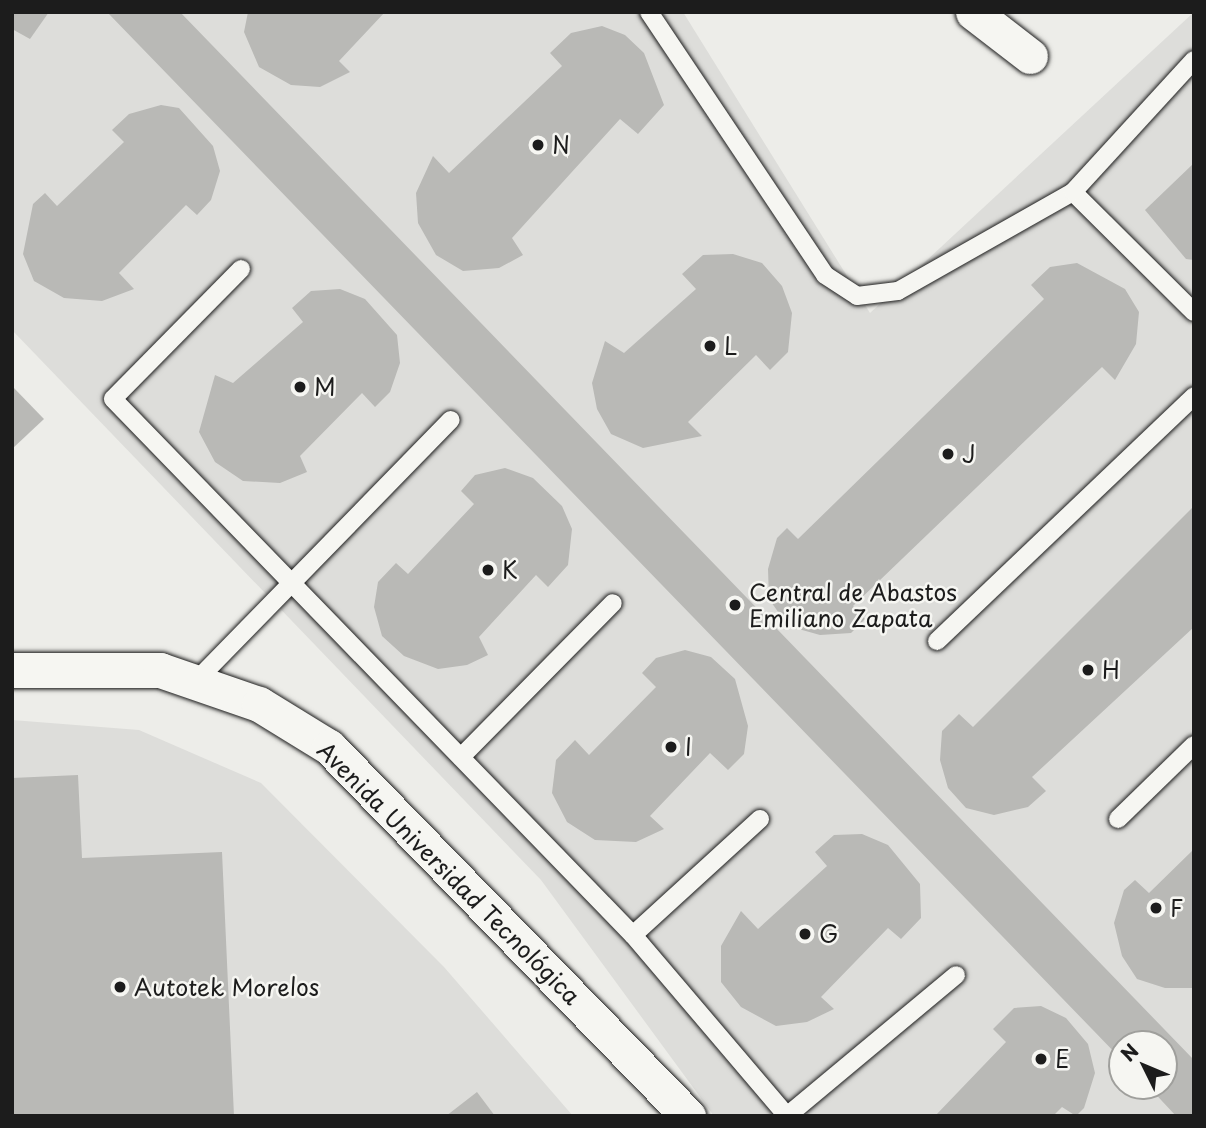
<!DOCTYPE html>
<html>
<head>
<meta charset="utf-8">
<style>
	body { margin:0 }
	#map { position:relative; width:1206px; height:1128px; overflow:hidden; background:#edede9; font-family:"Playpen Sans",sans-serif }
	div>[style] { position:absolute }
	.built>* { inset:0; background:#ddddda }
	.building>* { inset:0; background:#b9b9b6 }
	.roads { filter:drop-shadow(0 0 2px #1c1c1c) drop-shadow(0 0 2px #1c1c1c) }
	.lane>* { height:18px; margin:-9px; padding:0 9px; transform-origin:9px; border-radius:9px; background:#f6f6f2 }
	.street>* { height:35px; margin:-17.5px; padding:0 17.5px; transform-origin:17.5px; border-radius:17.5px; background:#f6f6f2 }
	.dots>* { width:19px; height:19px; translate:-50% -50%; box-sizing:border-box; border:4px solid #f6f6f2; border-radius:50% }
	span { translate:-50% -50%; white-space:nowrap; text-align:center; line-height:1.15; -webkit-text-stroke:5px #f6f6f2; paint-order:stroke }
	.poi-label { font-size:23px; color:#1c1c1c }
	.left { translate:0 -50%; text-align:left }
	.street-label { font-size:23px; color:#1c1c1c }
	.frame { position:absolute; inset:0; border:14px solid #1c1c1c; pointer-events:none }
	.north { position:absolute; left:1108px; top:1030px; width:70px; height:70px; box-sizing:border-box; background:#f6f6f2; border:2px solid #9f9f9c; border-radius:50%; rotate:313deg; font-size:19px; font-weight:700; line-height:28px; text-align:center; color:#1c1c1c }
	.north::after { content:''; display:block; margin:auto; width:24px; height:32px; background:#1c1c1c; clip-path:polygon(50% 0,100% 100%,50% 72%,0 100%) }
</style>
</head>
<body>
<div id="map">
	<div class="built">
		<i style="clip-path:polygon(evenodd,12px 12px,683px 12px,870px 313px,1194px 12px,1194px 1116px,714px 1116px,541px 880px,12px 330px,12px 12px,1122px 1044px,1164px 1044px,1164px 1086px,1122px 1086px,1122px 1044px)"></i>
		<i style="clip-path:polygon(12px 720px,139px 730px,261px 783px,444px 967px,573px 1116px,12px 1116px)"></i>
	</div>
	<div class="building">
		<i style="clip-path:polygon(12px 12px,49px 12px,30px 39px,12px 29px)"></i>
		<i style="clip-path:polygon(107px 12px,180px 12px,1194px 1060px,1194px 1116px,1176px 1116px,1148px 1086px,1164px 1086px,1164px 1044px,1122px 1044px,1122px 1060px)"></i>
		<i style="clip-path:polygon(248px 12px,385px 12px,339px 61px,350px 72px,320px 87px,291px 85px,259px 67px,244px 32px)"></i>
		<i style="clip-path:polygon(602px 26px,625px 35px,644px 53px,664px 105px,638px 134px,620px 119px,512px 238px,523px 255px,499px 268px,463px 271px,436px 255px,418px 223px,416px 193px,433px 156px,449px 173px,562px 66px,550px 53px,571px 33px)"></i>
		<i style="clip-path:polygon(161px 105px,179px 108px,213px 146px,220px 171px,211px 200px,197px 215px,186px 205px,119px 273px,134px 289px,102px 301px,64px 298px,34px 281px,23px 254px,33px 204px,45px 193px,57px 206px,124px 142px,112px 130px,129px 114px)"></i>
		<i style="clip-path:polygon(1194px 163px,1194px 260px,1186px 259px,1145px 210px)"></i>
		<i style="clip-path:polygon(733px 254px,762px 263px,782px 286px,792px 313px,788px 352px,770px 370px,756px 355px,688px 422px,702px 436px,643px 448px,611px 434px,597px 409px,592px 383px,605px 341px,624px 353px,696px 289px,682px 274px,703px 255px)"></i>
		<i style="clip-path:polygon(1077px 263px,1125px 289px,1139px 312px,1136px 344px,1115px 380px,1102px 367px,853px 606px,865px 619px,851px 633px,820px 635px,788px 626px,769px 599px,768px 569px,777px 538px,787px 528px,798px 539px,1044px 299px,1031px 285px,1050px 267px)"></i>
		<i style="clip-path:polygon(340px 289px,365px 299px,397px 335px,400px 363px,390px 392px,375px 407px,362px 393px,300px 456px,307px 472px,280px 483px,243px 481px,215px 462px,199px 432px,215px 375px,233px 383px,303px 322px,292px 308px,311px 291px)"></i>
		<i style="clip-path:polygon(12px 386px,44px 419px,12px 449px)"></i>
		<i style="clip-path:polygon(505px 468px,533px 478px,562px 506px,572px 529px,568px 565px,548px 587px,536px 575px,479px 637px,488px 655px,467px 665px,438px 669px,404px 656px,382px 636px,374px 607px,378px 582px,396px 563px,408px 574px,474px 504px,461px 491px,475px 475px)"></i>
		<i style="clip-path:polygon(1194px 506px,1194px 627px,1032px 777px,1046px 791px,1028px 807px,994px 815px,966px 808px,948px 788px,940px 760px,942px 731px,959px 714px,973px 727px)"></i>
		<i style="clip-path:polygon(685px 650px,711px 657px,735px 679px,748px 726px,744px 754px,728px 770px,710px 753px,650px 816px,664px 829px,636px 842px,595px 840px,567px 822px,552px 793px,556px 760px,575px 740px,589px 755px,656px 687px,642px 673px,656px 658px)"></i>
		<i style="clip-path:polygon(78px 775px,82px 858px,222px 852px,234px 1116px,12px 1116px,12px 778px)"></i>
		<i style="clip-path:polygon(862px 834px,888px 845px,920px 884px,921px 918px,901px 939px,888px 928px,821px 997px,834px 1009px,807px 1022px,776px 1026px,741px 1007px,721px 982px,721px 946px,741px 911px,758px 929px,827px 866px,815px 852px,834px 835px)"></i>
		<i style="clip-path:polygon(1194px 849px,1194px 988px,1165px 988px,1137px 979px,1122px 956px,1114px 923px,1124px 890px,1135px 880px,1149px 893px)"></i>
		<i style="clip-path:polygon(1041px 1006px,1066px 1018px,1088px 1044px,1095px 1073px,1084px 1108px,1076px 1116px,1062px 1107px,1053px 1116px,935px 1116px,1006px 1042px,993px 1029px,1014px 1008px)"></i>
		<i style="clip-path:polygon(477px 1092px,495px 1116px,446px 1116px)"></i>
	</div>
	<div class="roads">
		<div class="lane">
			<i style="left:649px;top:12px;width:316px;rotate:56.2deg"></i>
			<i style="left:825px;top:275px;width:38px;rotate:33deg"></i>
			<i style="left:857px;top:296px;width:41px;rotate:-7deg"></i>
			<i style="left:898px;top:291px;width:201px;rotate:-29.5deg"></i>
			<i style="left:1073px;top:192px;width:170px;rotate:44.8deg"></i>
			<i style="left:1073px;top:192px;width:179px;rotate:-47.5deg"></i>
			<i style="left:241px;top:269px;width:182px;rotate:134.6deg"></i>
			<i style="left:113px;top:399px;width:747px;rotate:45.87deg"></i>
			<i style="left:633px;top:935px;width:238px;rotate:49.6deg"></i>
			<i style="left:937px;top:641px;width:355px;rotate:-43.6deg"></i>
			<i style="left:195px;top:682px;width:366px;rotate:-45.7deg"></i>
			<i style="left:461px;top:757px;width:216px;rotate:-45.4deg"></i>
			<i style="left:1118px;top:819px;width:106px;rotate:-44.2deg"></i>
			<i style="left:633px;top:935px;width:172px;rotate:-42.4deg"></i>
			<i style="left:787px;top:1116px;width:220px;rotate:-39.8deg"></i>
		</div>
		<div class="street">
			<i style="left:973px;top:12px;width:72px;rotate:37.7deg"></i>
			<i style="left:12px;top:670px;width:148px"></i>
			<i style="left:160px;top:670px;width:105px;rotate:19deg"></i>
			<i style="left:259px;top:704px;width:82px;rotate:31.6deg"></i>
			<i style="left:329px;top:747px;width:515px;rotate:45.79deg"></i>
		</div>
	</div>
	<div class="dots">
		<i style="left:538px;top:145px;background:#1c1c1c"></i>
		<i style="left:710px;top:346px;background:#1c1c1c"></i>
		<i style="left:300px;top:387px;background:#1c1c1c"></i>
		<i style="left:948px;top:454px;background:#1c1c1c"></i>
		<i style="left:488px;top:570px;background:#1c1c1c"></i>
		<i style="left:735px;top:605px;background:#1c1c1c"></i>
		<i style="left:1088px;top:670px;background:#1c1c1c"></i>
		<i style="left:671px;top:747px;background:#1c1c1c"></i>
		<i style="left:1156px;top:908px;background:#1c1c1c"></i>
		<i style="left:805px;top:934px;background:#1c1c1c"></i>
		<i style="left:120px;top:987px;background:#1c1c1c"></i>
		<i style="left:1041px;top:1059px;background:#1c1c1c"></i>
	</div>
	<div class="poi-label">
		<span class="left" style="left:552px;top:145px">N</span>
		<span class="left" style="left:724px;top:346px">L</span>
		<span class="left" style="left:314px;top:387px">M</span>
		<span class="left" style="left:962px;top:454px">J</span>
		<span class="left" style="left:502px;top:570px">K</span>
		<span class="left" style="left:749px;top:605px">Central de Abastos<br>Emiliano Zapata</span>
		<span class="left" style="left:1102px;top:670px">H</span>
		<span class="left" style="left:685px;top:747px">I</span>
		<span class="left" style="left:1170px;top:908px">F</span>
		<span class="left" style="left:819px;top:934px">G</span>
		<span class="left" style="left:134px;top:987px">Autotek Morelos</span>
		<span class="left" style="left:1055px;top:1059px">E</span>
	</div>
	<div class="street-label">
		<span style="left:449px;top:873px;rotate:45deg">Avenida Universidad Tecnológica</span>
	</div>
	<div class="frame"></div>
	<div class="north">N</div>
</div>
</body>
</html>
